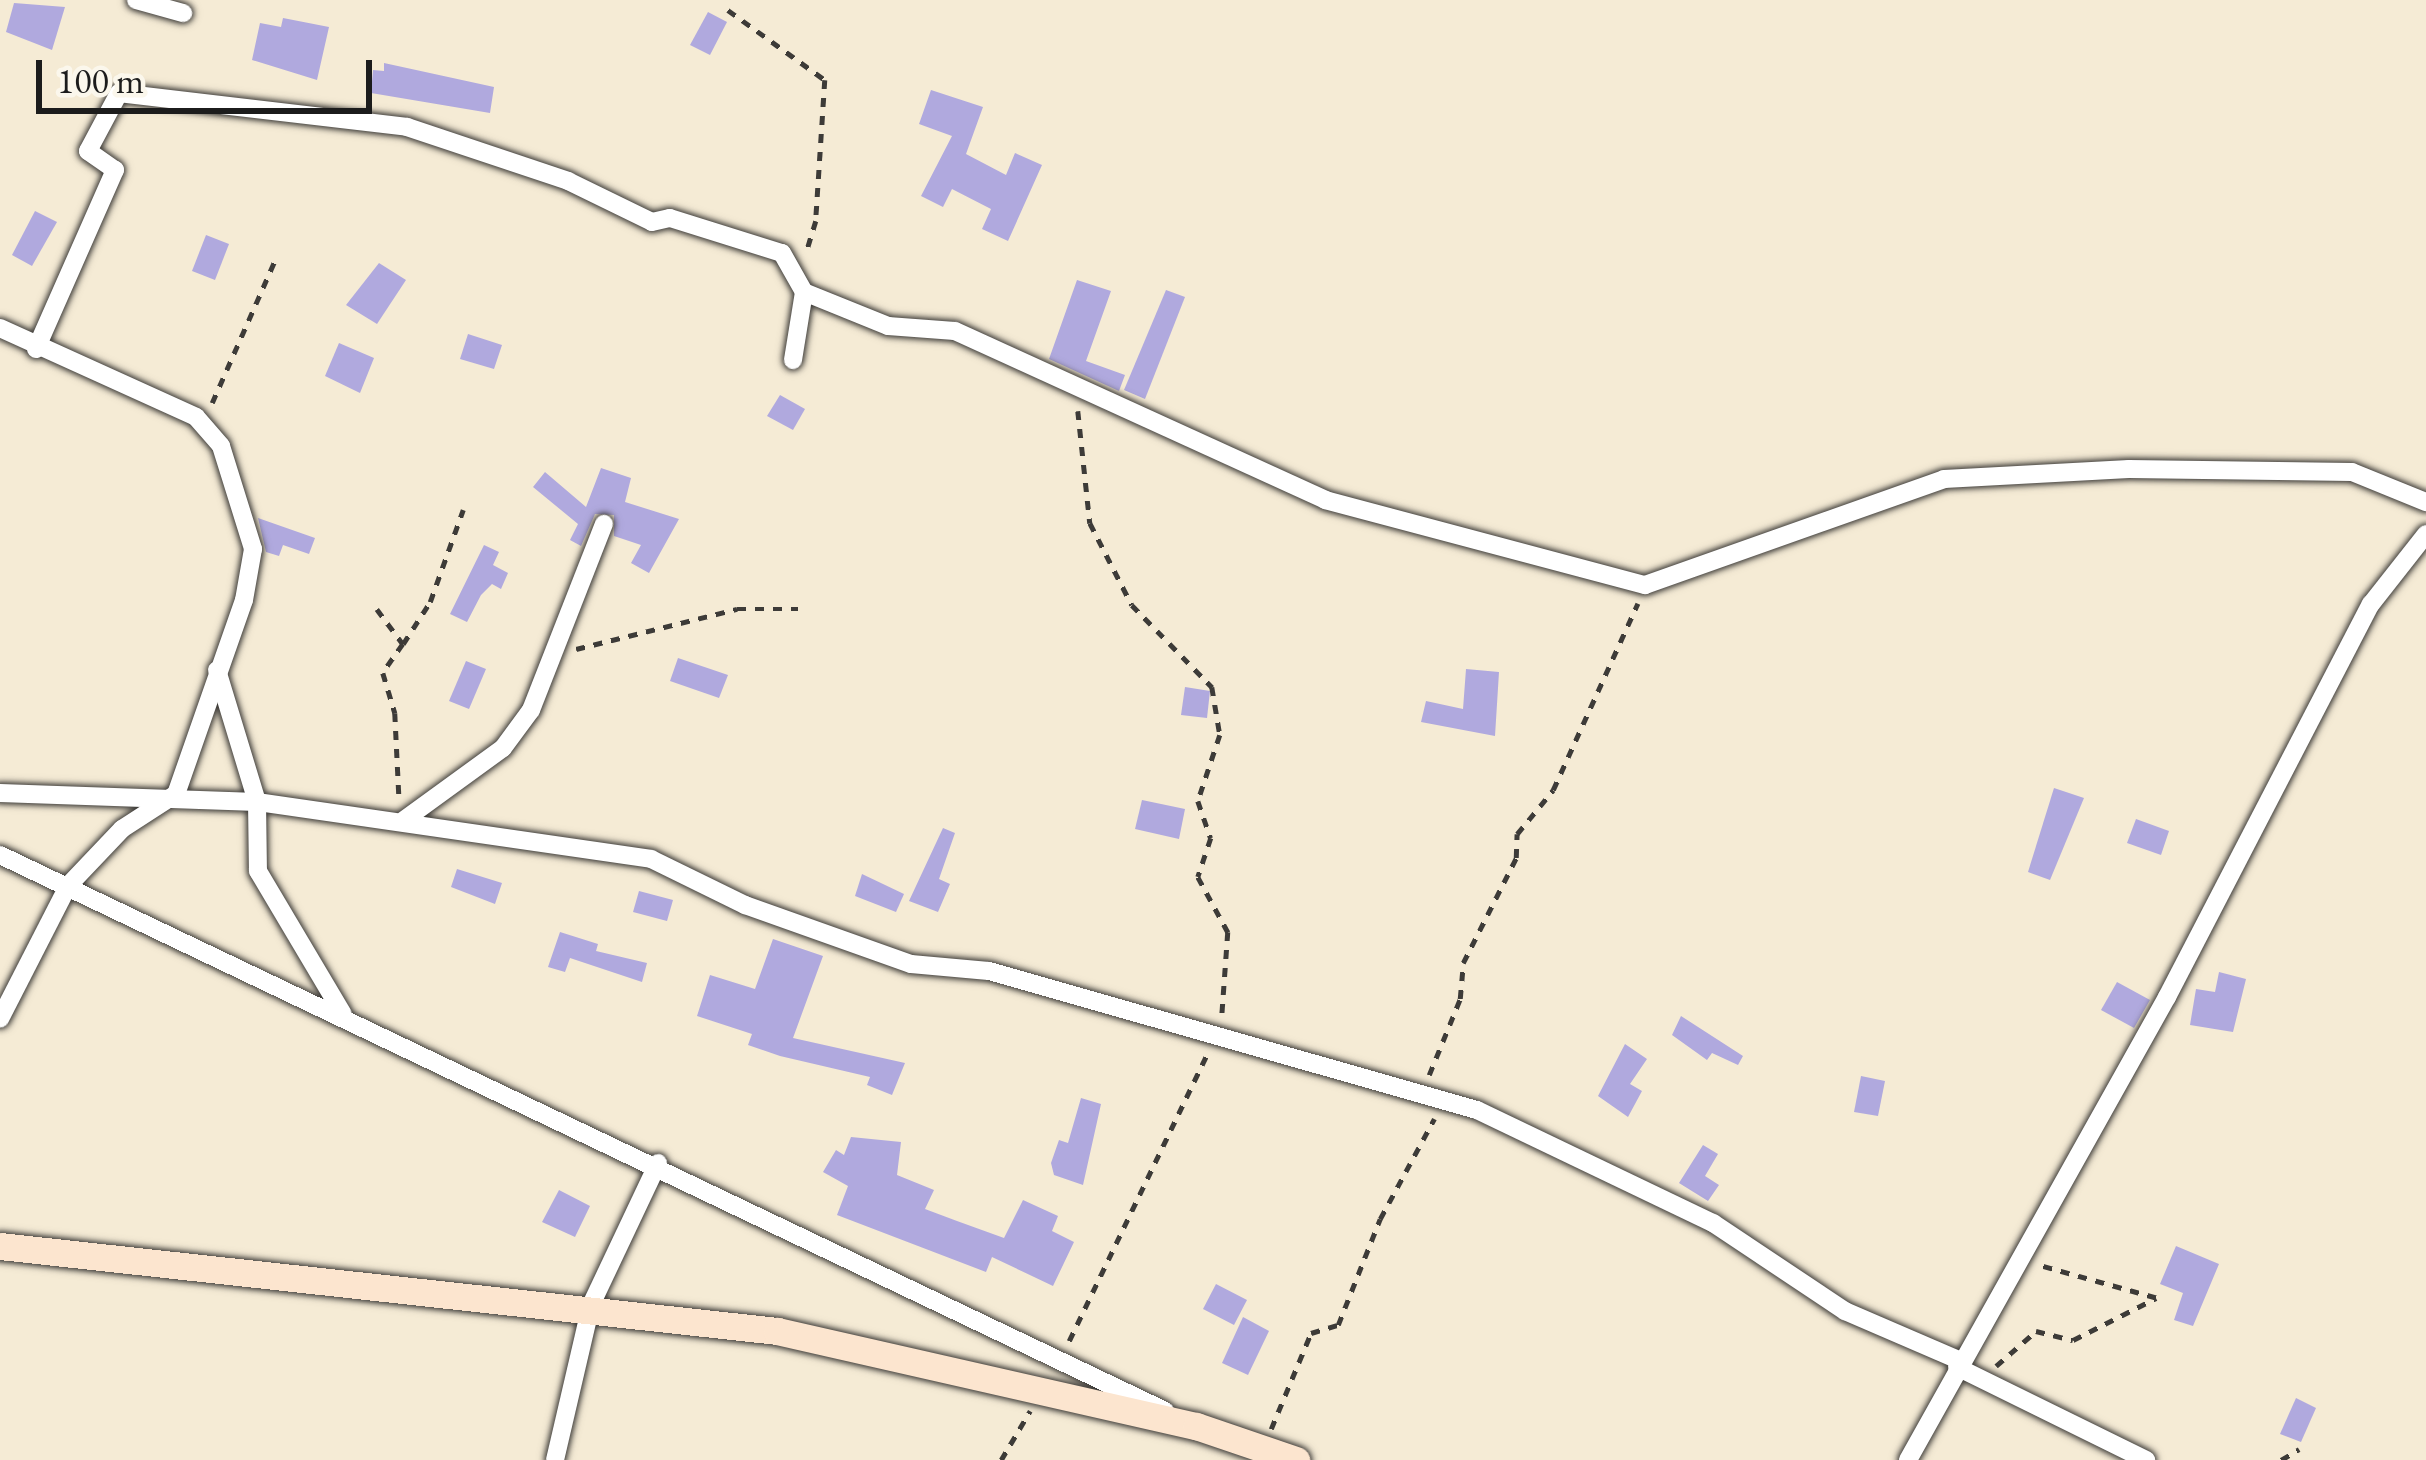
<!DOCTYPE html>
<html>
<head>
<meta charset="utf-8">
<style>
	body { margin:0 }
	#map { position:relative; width:2426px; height:1460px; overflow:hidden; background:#f5ebd5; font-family:"EB Garamond",serif }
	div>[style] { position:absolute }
	.building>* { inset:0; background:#b0a9de }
	.path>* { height:4.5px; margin-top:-2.25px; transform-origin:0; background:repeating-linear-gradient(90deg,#3d3b38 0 9px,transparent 0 18px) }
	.roads { filter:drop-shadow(0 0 3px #3d3b38) drop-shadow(0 0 3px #3d3b38) }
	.minor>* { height:18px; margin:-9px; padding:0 9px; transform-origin:9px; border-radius:9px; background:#fff }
	.secondary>* { height:27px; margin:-13.5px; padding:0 13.5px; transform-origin:13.5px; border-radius:13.5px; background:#fce5cf }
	span { translate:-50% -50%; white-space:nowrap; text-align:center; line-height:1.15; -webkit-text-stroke:9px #fbf7ec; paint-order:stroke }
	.scale { position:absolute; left:36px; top:60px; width:336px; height:54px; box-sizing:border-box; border:6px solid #1c1c1c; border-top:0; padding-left:15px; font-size:36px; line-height:42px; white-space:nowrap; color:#1c1c1c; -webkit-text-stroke:9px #fbf7ec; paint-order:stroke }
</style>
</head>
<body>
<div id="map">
	<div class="building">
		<i style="clip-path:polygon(14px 3px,65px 7px,52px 50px,6px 32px)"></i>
		<i style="clip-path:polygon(708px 12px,727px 22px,710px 55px,690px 45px)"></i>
		<i style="clip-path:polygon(283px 18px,329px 27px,317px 80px,252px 60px,260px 23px,281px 27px)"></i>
		<i style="clip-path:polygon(384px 63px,494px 87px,490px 113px,371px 93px,373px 70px,384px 71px)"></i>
		<i style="clip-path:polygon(931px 90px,983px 107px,966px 154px,1006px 175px,1015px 153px,1042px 165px,1008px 241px,982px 229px,991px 209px,952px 189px,943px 207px,921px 196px,952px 136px,919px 124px)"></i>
		<i style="clip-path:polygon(35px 211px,57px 222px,32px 266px,12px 255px)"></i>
		<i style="clip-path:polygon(206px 235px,229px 244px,215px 280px,192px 271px)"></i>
		<i style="clip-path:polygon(379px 263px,406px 280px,377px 324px,346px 305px)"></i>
		<i style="clip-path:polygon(1077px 280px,1111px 291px,1086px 361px,1125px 375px,1119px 391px,1049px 359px)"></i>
		<i style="clip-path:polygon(1166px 290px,1185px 297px,1145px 399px,1124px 390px)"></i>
		<i style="clip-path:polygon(468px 334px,502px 345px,494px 369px,460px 359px)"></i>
		<i style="clip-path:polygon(339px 343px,374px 358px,360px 393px,325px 376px)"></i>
		<i style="clip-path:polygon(780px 395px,805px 409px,793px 430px,767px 416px)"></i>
		<i style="clip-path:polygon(601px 468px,631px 478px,625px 502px,679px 519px,649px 573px,631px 563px,641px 545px,614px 536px,614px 515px,595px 514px,581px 546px,570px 540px,578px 524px,533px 487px,545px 472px,586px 507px)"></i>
		<i style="clip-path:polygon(258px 518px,315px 538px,309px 554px,283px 545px,279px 556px,266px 552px)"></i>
		<i style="clip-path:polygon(484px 545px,499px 552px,493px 565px,508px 573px,501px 589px,492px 584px,481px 595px,467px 622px,450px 614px)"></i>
		<i style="clip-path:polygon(678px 658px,728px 675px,719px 698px,670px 681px)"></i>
		<i style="clip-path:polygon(466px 661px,486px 669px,469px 709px,449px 701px)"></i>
		<i style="clip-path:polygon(1466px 669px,1499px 672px,1495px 736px,1421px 722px,1426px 701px,1463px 709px)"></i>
		<i style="clip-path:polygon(1185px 687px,1210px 691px,1207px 718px,1181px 715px)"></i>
		<i style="clip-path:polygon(2054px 788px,2084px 798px,2050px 880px,2028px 872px)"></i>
		<i style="clip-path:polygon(1142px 800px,1185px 809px,1179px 839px,1135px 829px)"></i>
		<i style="clip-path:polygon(2136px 819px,2169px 831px,2161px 855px,2127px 843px)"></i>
		<i style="clip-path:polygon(943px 828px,955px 833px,939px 879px,950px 884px,938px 912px,909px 901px)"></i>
		<i style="clip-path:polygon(457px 869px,502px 883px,495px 904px,451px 887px)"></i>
		<i style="clip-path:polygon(862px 874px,904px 894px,896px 912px,855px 896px)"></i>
		<i style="clip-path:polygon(639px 891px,673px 900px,667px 921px,633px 912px)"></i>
		<i style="clip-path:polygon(560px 932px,598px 944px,596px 951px,647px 963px,642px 982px,570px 958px,565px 972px,548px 967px)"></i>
		<i style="clip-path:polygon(773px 939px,823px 956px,793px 1038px,905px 1063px,892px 1095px,867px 1085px,870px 1077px,780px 1056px,748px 1045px,752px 1034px,697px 1016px,710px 975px,755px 989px)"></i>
		<i style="clip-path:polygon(2219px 972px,2246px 979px,2233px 1032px,2190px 1025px,2196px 989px,2215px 992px)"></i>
		<i style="clip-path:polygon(2117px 982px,2150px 1000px,2134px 1028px,2101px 1010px)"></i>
		<i style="clip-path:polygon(1681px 1016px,1743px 1056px,1738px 1065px,1712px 1053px,1707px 1060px,1672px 1035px)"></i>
		<i style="clip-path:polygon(1625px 1044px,1647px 1059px,1630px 1084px,1642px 1091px,1628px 1117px,1598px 1096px)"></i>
		<i style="clip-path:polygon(1861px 1076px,1885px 1081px,1878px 1116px,1854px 1112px)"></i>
		<i style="clip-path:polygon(1081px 1098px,1101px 1104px,1083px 1185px,1054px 1175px,1051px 1163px,1059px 1140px,1068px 1143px)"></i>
		<i style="clip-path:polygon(851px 1137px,901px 1142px,897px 1175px,934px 1190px,925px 1209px,957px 1221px,1004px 1238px,1023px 1200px,1058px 1216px,1052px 1231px,1074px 1242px,1053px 1286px,992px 1257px,986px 1272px,837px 1215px,848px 1186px,823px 1172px,836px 1150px,844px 1155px)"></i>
		<i style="clip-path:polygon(1703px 1145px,1718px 1154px,1705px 1176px,1719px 1185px,1708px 1201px,1679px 1183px)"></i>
		<i style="clip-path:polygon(559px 1190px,590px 1206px,575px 1237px,542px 1222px)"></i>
		<i style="clip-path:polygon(2176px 1246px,2219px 1264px,2193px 1326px,2174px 1320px,2183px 1293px,2160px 1284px)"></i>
		<i style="clip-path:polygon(1216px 1284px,1247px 1300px,1234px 1325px,1203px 1309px)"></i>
		<i style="clip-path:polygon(1243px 1317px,1269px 1331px,1248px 1375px,1222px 1363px)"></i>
		<i style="clip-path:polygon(2296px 1398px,2316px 1408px,2301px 1442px,2280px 1434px)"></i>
	</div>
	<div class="path">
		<i style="left:728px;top:10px;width:120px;rotate:35.8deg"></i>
		<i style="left:825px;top:80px;width:141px;rotate:93.7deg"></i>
		<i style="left:816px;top:221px;width:34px;rotate:107deg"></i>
		<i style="left:212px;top:403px;width:158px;rotate:-66.2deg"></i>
		<i style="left:1078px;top:411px;width:113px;rotate:83.9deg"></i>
		<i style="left:1090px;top:523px;width:92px;rotate:62.9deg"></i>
		<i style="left:1132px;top:605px;width:115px;rotate:45.7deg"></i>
		<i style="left:1212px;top:687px;width:49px;rotate:80.5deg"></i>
		<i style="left:1220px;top:735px;width:70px;rotate:108.4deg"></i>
		<i style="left:1198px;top:801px;width:39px;rotate:71deg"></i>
		<i style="left:1211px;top:838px;width:41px;rotate:108.4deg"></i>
		<i style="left:1198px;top:877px;width:63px;rotate:61.4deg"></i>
		<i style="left:1228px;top:932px;width:83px;rotate:94.1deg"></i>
		<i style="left:377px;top:609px;width:44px;rotate:53.4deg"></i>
		<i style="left:403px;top:644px;width:35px;rotate:125deg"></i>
		<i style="left:383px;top:673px;width:42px;rotate:73.3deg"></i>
		<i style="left:395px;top:713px;width:83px;rotate:87.2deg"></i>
		<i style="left:403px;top:644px;width:50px;rotate:-57.3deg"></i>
		<i style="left:430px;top:602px;width:98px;rotate:-70.3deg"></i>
		<i style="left:576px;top:649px;width:166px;rotate:-14deg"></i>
		<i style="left:737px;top:609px;width:61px"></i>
		<i style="left:1429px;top:1075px;width:82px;rotate:-67.8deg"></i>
		<i style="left:1460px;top:999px;width:36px;rotate:-85deg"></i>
		<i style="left:1463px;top:963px;width:118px;rotate:-63.2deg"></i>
		<i style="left:1516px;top:858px;width:24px;rotate:-88deg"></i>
		<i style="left:1517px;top:834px;width:57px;rotate:-50.7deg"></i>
		<i style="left:1553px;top:790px;width:205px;rotate:-65.6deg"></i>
		<i style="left:1069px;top:1341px;width:318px;rotate:-64.3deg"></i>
		<i style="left:1996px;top:1366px;width:53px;rotate:-41.2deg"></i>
		<i style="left:2036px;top:1331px;width:38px;rotate:14deg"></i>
		<i style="left:2073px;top:1340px;width:93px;rotate:-26.8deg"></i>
		<i style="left:2156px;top:1298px;width:123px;rotate:-164.4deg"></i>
		<i style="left:1271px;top:1429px;width:104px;rotate:-67.4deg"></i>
		<i style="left:1311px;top:1333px;width:28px;rotate:-17deg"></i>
		<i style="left:1338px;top:1325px;width:114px;rotate:-68.4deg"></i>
		<i style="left:1380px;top:1219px;width:114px;rotate:-61.6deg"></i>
		<i style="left:1001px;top:1460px;width:57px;rotate:-59.4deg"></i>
		<i style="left:2281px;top:1460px;width:21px;rotate:-31deg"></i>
	</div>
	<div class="roads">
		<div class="minor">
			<i style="left:136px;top:0;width:49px;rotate:15.5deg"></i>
			<i style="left:804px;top:292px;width:91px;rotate:22deg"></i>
			<i style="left:888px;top:326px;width:67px;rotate:4.3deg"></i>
			<i style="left:955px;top:331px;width:407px;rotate:24.5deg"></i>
			<i style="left:1325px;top:500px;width:331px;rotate:14.9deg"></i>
			<i style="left:1645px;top:585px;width:317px;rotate:-19.5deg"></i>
			<i style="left:1944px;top:479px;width:185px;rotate:-3.1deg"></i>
			<i style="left:2129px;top:469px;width:223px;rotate:0.8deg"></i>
			<i style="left:2352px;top:472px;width:80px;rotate:22.1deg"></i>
			<i style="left:0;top:328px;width:215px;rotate:24.4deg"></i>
			<i style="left:196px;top:417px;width:38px;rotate:49deg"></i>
			<i style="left:221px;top:446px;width:108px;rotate:72.7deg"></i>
			<i style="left:253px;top:549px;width:52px;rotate:100deg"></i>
			<i style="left:244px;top:600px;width:206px;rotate:109.3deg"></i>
			<i style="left:176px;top:794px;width:64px;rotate:147.1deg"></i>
			<i style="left:122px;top:829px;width:79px;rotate:133.5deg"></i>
			<i style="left:68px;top:886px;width:149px;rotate:117.1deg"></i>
			<i style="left:36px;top:349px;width:196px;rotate:-66.2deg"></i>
			<i style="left:115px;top:170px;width:33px;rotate:-145deg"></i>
			<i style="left:88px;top:151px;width:66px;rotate:-61.9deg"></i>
			<i style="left:119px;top:93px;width:290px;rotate:6.7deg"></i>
			<i style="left:407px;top:127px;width:170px;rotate:18.5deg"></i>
			<i style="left:568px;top:181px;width:93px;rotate:26deg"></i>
			<i style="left:652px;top:222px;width:18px;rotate:-13deg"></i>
			<i style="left:670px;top:218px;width:117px;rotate:17.4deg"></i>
			<i style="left:782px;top:253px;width:45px;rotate:60.6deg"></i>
			<i style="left:804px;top:292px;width:69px;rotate:99.2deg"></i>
			<i style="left:217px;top:670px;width:138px;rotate:73.1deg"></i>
			<i style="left:257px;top:802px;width:69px;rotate:89.2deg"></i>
			<i style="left:258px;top:871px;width:166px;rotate:59.3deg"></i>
			<i style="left:0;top:793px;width:257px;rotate:2deg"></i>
			<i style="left:257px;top:802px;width:398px;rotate:8.2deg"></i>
			<i style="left:651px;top:859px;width:105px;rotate:26.1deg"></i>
			<i style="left:745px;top:905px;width:176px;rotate:19.6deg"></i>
			<i style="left:911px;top:964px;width:78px;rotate:5.1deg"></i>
			<i style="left:989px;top:971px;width:507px;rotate:15.9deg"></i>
			<i style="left:1477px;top:1110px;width:262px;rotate:25.6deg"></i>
			<i style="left:1713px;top:1223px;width:159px;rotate:33.7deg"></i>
			<i style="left:1845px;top:1311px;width:126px;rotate:23.3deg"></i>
			<i style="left:404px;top:820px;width:122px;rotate:-36deg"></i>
			<i style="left:503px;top:748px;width:47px;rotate:-53.6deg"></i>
			<i style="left:531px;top:710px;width:200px;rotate:-68.6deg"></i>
			<i style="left:0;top:855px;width:1291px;rotate:25.51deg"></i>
			<i style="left:1957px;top:1367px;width:211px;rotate:26.2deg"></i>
			<i style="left:555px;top:1460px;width:159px;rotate:-76.9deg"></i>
			<i style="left:591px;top:1305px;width:157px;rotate:-64.7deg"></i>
			<i style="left:1908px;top:1460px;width:531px;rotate:-60.78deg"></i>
			<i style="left:2167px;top:997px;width:443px;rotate:-62.6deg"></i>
			<i style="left:2371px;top:604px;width:89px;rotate:-51.8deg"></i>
		</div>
		<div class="secondary">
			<i style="left:0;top:1246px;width:782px;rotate:6.24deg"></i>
			<i style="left:777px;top:1331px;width:430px;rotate:12.8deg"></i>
			<i style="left:1196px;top:1426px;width:106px;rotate:18.8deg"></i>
		</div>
	</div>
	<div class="scale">100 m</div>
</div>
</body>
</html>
